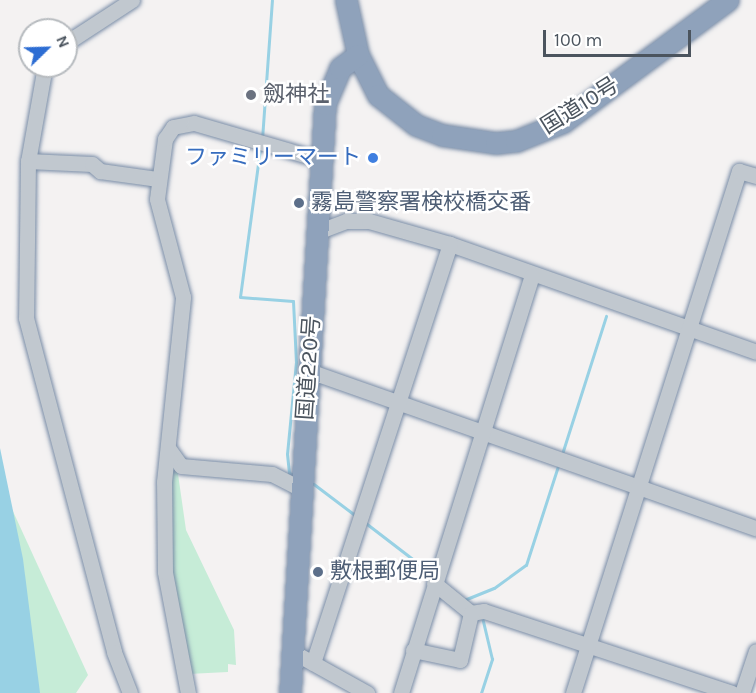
<!DOCTYPE html>
<html>
<head>
<meta charset="utf-8">
<style>
	body { margin:0 }
	#map { position:relative; width:756px; height:693px; overflow:hidden; background:#f4f2f2; font-family:Karla,"Noto Sans JP",sans-serif }
	div>[style] { position:absolute }
	.green>* { inset:0; background:#c6ecd7 }
	.water>* { inset:0; background:#98d1e4 }
	.stream>* { height:3px; margin:-1.5px; padding:0 1.5px; transform-origin:1.5px; border-radius:1.5px; background:#98d1e4 }
	.roads { filter:drop-shadow(0 0 2px #7a8da7) drop-shadow(0 0 2px #7a8da7) }
	.minor>* { height:15px; margin:-7.5px; padding:0 7.5px; transform-origin:7.5px; border-radius:7.5px; background:#c1c8cf }
	.highway>* { height:21px; margin:-10.5px; padding:0 10.5px; transform-origin:10.5px; border-radius:10.5px; background:#8fa2bb }
	.dots>* { width:16px; height:16px; translate:-50% -50%; box-sizing:border-box; border:3px solid #fff; border-radius:50% }
	span { translate:-50% -50%; white-space:nowrap; text-align:center; line-height:1.15; -webkit-text-stroke:5px #fff; paint-order:stroke }
	.worship-label { font-size:22px; color:#5b616d }
	.left { translate:0 -50%; text-align:left }
	.street-label { font-size:22px; color:#4b545e }
	.shop-label { font-size:22px; color:#366cbe }
	.right { translate:-100% -50%; text-align:right }
	.service-label { font-size:22px; color:#4e5e75 }
	.north { position:absolute; left:18px; top:18px; width:60px; height:60px; box-sizing:border-box; background:#fff; border:2px solid #b7bbbf; border-radius:50%; rotate:67deg; font-size:16px; font-weight:700; line-height:24px; text-align:center; color:#4b545e }
	.north::after { content:''; display:block; margin:auto; width:21px; height:27px; background:#2d6dd3; clip-path:polygon(50% 0,100% 100%,50% 72%,0 100%) }
	.scale { position:absolute; left:543px; top:30px; width:148px; height:27px; box-sizing:border-box; border:3px solid #4b545e; border-top:0; padding-left:8px; font-size:18px; line-height:21px; white-space:nowrap; color:#4b545e; -webkit-text-stroke:4px #fff; paint-order:stroke }
</style>
</head>
<body>
<div id="map">
	<div class="green">
		<i style="clip-path:polygon(170px 460px,177px 467px,186px 530px,234px 630px,236px 665px,228px 664px,228px 672px,188px 674px,168px 571px)"></i>
		<i style="clip-path:polygon(0 483px,88px 675px,76px 693px,0 693px)"></i>
	</div>
	<div class="water">
		<i style="clip-path:polygon(0 448px,23px 559px,40px 693px,0 693px)"></i>
	</div>
	<div class="stream">
		<i style="left:262px;top:139px;width:139px;rotate:-85.9deg"></i>
		<i style="left:260px;top:149px;width:149px;rotate:97.7deg"></i>
		<i style="left:240px;top:297px;width:53px;rotate:4.3deg"></i>
		<i style="left:293px;top:301px;width:61px;rotate:87.2deg"></i>
		<i style="left:296px;top:362px;width:92px;rotate:95.6deg"></i>
		<i style="left:287px;top:454px;width:19px;rotate:84deg"></i>
		<i style="left:289px;top:473px;width:8px;rotate:23deg"></i>
		<i style="left:562px;top:454px;width:145px;rotate:-72.3deg"></i>
		<i style="left:311px;top:482px;width:56px;rotate:37.1deg"></i>
		<i style="left:363px;top:521px;width:87px;rotate:37.5deg"></i>
		<i style="left:464px;top:600px;width:32px;rotate:-22deg"></i>
		<i style="left:494px;top:588px;width:39px;rotate:-36deg"></i>
		<i style="left:526px;top:565px;width:107px;rotate:-72.1deg"></i>
		<i style="left:481px;top:693px;width:36px;rotate:-72deg"></i>
		<i style="left:492px;top:659px;width:43px;rotate:-103.4deg"></i>
	</div>
	<div class="roads">
		<div class="minor">
			<i style="left:66px;top:43px;width:79px;rotate:-33.1deg"></i>
			<i style="left:45px;top:66px;width:97px;rotate:100.1deg"></i>
			<i style="left:28px;top:161px;width:157px;rotate:90.7deg"></i>
			<i style="left:26px;top:318px;width:345px;rotate:75.2deg"></i>
			<i style="left:114px;top:652px;width:44px;rotate:68.7deg"></i>
			<i style="left:28px;top:161px;width:64px;rotate:2.7deg"></i>
			<i style="left:92px;top:164px;width:11px;rotate:41deg"></i>
			<i style="left:100px;top:171px;width:59px;rotate:7.9deg"></i>
			<i style="left:317px;top:232px;width:31px;rotate:-21deg"></i>
			<i style="left:346px;top:221px;width:23px"></i>
			<i style="left:369px;top:221px;width:84px;rotate:15.9deg"></i>
			<i style="left:450px;top:244px;width:324px;rotate:19.4deg"></i>
			<i style="left:309px;top:371px;width:474px;rotate:19.4deg"></i>
			<i style="left:168px;top:448px;width:22px;rotate:54deg"></i>
			<i style="left:181px;top:466px;width:91px;rotate:5deg"></i>
			<i style="left:272px;top:474px;width:33px;rotate:27deg"></i>
			<i style="left:434px;top:583px;width:48px;rotate:39deg"></i>
			<i style="left:471px;top:613px;width:13px;rotate:-9deg"></i>
			<i style="left:484px;top:611px;width:261px;rotate:18.3deg"></i>
			<i style="left:413px;top:650px;width:48px;rotate:12deg"></i>
			<i style="left:460px;top:660px;width:48px;rotate:-76.8deg"></i>
			<i style="left:293px;top:652px;width:85px;rotate:29deg"></i>
			<i style="left:313px;top:663px;width:441px;rotate:-71.9deg"></i>
			<i style="left:188px;top:693px;width:123px;rotate:-100.8deg"></i>
			<i style="left:165px;top:572px;width:90px;rotate:-90.6deg"></i>
			<i style="left:164px;top:482px;width:186px;rotate:-84.1deg"></i>
			<i style="left:183px;top:297px;width:101px;rotate:-104.9deg"></i>
			<i style="left:157px;top:199px;width:61px;rotate:-82.4deg"></i>
			<i style="left:165px;top:139px;width:14px;rotate:-56deg"></i>
			<i style="left:173px;top:127px;width:21px;rotate:-11deg"></i>
			<i style="left:194px;top:123px;width:132px;rotate:16.2deg"></i>
			<i style="left:401px;top:693px;width:437px;rotate:-72.6deg"></i>
			<i style="left:573px;top:693px;width:548px;rotate:-72.36deg"></i>
			<i style="left:739px;top:171px;width:18px;rotate:16deg"></i>
			<i style="left:742px;top:693px;width:44px;rotate:-71.6deg"></i>
		</div>
		<div class="highway">
			<i style="left:346px;top:0;width:56px;rotate:77.7deg"></i>
			<i style="left:358px;top:55px;width:45px;rotate:63.4deg"></i>
			<i style="left:378px;top:95px;width:48px;rotate:38.3deg"></i>
			<i style="left:416px;top:125px;width:28px;rotate:21deg"></i>
			<i style="left:442px;top:135px;width:55px;rotate:8.4deg"></i>
			<i style="left:496px;top:143px;width:20px;rotate:-6deg"></i>
			<i style="left:516px;top:141px;width:51px;rotate:-22deg"></i>
			<i style="left:563px;top:122px;width:205px;rotate:-36.5deg"></i>
			<i style="left:290px;top:693px;width:590px;rotate:-86.6deg"></i>
			<i style="left:325px;top:104px;width:39px;rotate:-67deg"></i>
			<i style="left:340px;top:68px;width:22px;rotate:-36deg"></i>
		</div>
	</div>
	<div class="dots">
		<i style="left:251px;top:95px;background:#6b7280"></i>
		<i style="left:373px;top:158px;background:#3f7fe0"></i>
		<i style="left:299px;top:203px;background:#5c6f8a"></i>
		<i style="left:318px;top:572px;background:#5c6f8a"></i>
	</div>
	<div class="worship-label">
		<span class="left" style="left:263px;top:95px">劔神社</span>
	</div>
	<div class="street-label">
		<span style="left:580px;top:106px;rotate:-32deg">国道10号</span>
		<span style="left:309px;top:368px;rotate:-86deg">国道220号</span>
	</div>
	<div class="shop-label">
		<span class="right" style="left:361px;top:158px">ファミリーマート</span>
	</div>
	<div class="service-label">
		<span class="left" style="left:311px;top:203px">霧島警察署検校橋交番</span>
		<span class="left" style="left:330px;top:572px">敷根郵便局</span>
	</div>
	<div class="north">N</div>
	<div class="scale">100 m</div>
</div>
</body>
</html>
